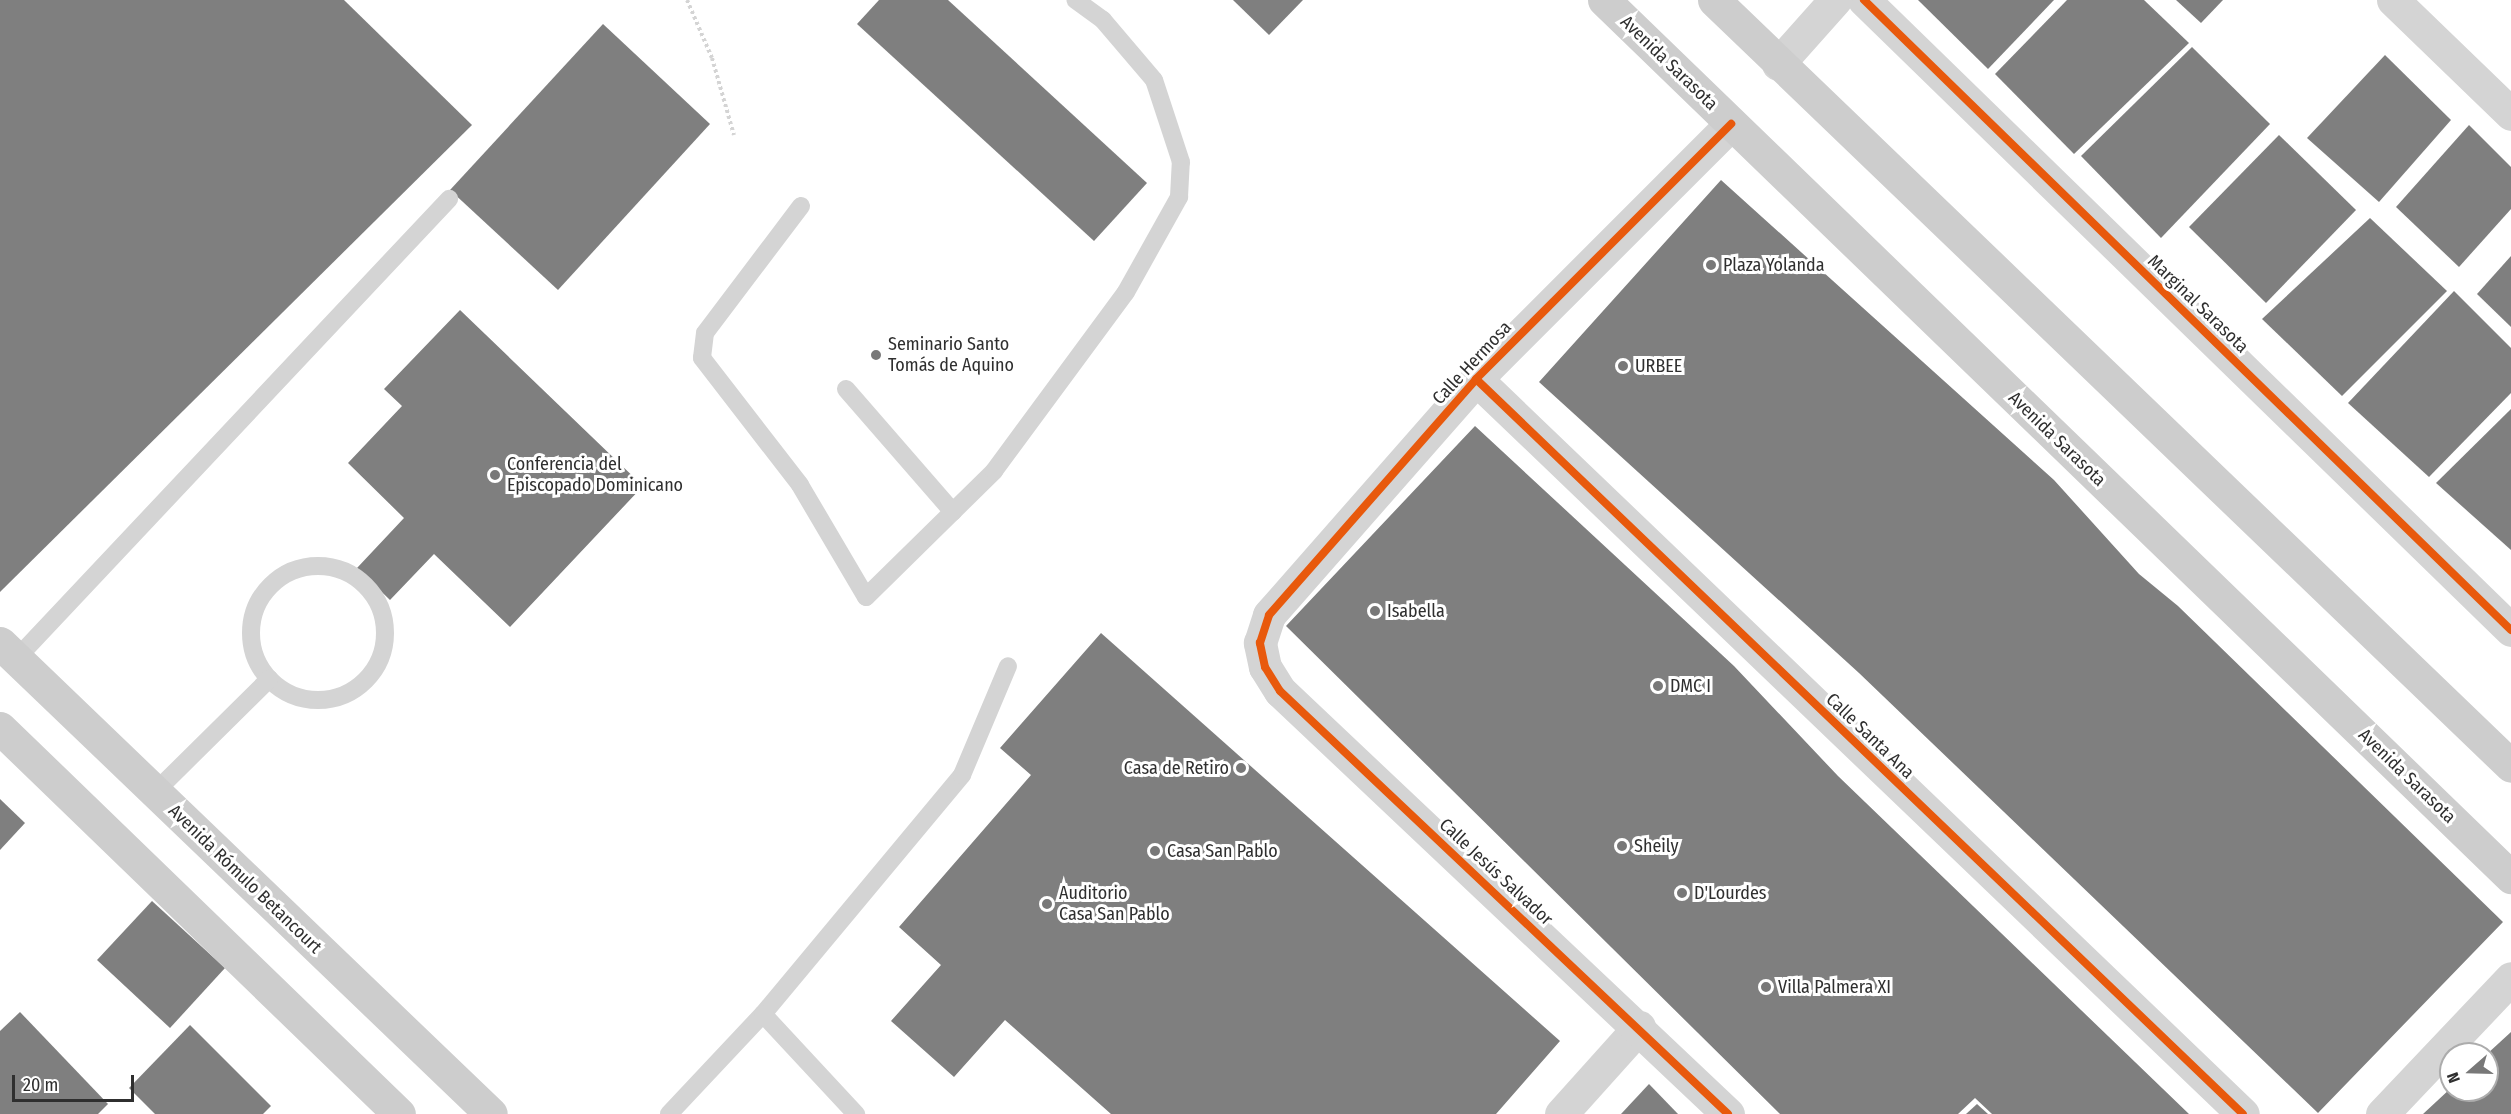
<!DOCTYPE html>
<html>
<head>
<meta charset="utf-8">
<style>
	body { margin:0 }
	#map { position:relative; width:2511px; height:1114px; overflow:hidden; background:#fff; font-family:"Fira Sans Condensed",sans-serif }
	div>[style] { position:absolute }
	.building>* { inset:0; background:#7f7f7f }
	.path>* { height:4px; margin-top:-2px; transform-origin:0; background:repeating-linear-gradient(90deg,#d4d4d4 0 3px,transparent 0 6px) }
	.lane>* { height:18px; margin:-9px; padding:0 9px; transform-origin:9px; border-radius:9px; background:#d4d4d4 }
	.lane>.ring { margin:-9px; padding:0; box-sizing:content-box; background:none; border:18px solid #d4d4d4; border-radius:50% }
	.street>* { height:33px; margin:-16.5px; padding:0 16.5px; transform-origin:16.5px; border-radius:16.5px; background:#d4d4d4 }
	.secondary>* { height:33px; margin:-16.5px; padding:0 16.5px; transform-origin:16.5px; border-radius:16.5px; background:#cdcdcd }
	.cycleway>* { height:8px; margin:-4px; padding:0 4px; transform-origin:4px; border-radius:4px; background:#e8590c }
	.dots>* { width:16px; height:16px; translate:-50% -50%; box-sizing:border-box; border:3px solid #fff; border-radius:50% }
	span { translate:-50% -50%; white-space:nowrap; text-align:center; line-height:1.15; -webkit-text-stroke:6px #fff; paint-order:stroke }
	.street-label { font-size:18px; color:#2f2f2f }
	.poi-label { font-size:18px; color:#2f2f2f }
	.left { translate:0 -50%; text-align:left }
	.right { translate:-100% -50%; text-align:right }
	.north { position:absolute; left:2439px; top:1042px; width:60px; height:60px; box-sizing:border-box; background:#fff; border:2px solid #acacac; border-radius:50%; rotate:250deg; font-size:16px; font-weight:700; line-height:24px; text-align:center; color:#2f2f2f }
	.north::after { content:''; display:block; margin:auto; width:21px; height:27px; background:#787878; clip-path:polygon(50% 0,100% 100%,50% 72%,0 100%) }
	.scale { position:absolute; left:12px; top:1075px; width:122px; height:27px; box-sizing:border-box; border:3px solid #2f2f2f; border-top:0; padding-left:8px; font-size:18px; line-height:21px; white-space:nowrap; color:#2f2f2f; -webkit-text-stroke:4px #fff; paint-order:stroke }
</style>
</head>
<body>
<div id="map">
	<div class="building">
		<i style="clip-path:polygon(0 0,344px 0,472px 125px,0 592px)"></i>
		<i style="clip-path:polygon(879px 0,948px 0,1147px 183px,1094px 241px,857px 24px)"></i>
		<i style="clip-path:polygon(1233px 0,1303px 0,1269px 35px)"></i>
		<i style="clip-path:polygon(1918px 0,2054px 0,1988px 69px)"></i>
		<i style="clip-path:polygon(2067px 0,2144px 0,2189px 43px,2074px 154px,1995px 74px)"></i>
		<i style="clip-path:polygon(2176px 0,2223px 0,2201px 23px)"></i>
		<i style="clip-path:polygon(603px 24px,710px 124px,558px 290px,450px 190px)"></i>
		<i style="clip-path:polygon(2192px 47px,2270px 124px,2161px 238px,2081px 156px)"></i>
		<i style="clip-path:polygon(2385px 55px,2451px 120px,2379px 202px,2307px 138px)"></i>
		<i style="clip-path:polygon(2469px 125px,2511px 167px,2511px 209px,2459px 267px,2396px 207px)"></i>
		<i style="clip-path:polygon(2279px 135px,2356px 210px,2266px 303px,2189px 227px)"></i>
		<i style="clip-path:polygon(1721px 180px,2054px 480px,2139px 574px,2178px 606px,2503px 922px,2318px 1113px,1859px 673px,1539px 382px)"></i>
		<i style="clip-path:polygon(2370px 218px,2447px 291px,2342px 396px,2262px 319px)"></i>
		<i style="clip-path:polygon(2511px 256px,2511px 327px,2477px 294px)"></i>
		<i style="clip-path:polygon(2454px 291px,2511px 348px,2511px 393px,2429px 477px,2348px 403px)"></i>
		<i style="clip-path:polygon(460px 310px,643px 486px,510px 627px,434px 554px,390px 600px,357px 568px,404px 518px,348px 463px,402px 406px,384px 389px)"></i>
		<i style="clip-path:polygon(2511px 409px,2511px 550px,2436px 483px)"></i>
		<i style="clip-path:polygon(1475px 426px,1734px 666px,1838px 776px,2189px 1114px,1992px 1114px,1975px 1098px,1958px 1114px,1780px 1114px,1286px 626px)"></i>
		<i style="clip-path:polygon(1101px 633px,1560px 1041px,1496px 1114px,1111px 1114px,1005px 1020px,954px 1077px,891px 1021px,941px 965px,899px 927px,1031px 775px,1000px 748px)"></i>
		<i style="clip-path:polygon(0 799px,25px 823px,0 850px)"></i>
		<i style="clip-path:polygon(152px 901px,225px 968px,170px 1028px,97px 960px)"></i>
		<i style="clip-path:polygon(20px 1012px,108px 1104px,98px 1114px,0 1114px,0 1031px)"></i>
		<i style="clip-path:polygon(190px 1025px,271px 1106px,263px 1114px,155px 1114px,129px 1088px)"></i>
		<i style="clip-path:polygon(2511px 1032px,2511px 1114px,2423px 1114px,2451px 1088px,2487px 1090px,2487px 1054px)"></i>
		<i style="clip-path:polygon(1649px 1084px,1678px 1114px,1621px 1114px)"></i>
		<i style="clip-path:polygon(1977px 1104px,1988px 1114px,1966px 1114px)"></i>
	</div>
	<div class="path">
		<i style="left:687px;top:0;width:63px;rotate:66.7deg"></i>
		<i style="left:712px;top:58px;width:80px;rotate:74.1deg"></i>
	</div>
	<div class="lane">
		<i style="left:801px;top:206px;width:159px;rotate:127.1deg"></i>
		<i style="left:705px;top:333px;width:25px;rotate:97deg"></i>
		<i style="left:702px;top:358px;width:160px;rotate:52.3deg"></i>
		<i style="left:800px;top:485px;width:130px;rotate:59.5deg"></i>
		<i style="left:866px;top:597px;width:180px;rotate:-44.5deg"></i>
		<i style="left:994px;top:471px;width:222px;rotate:-53.6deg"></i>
		<i style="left:1126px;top:292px;width:109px;rotate:-60.8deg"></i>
		<i style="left:1179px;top:197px;width:35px;rotate:-87deg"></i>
		<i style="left:1181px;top:162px;width:86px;rotate:-108.2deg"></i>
		<i style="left:1154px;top:80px;width:79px;rotate:-130.4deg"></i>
		<i style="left:1103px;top:20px;width:34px;rotate:-144deg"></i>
		<i style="left:846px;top:389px;width:163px;rotate:49deg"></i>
		<i class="ring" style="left:251px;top:566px;width:116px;height:116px"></i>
		<i style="left:16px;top:659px;width:632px;rotate:-46.73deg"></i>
		<i style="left:155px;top:792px;width:161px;rotate:-44.7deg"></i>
		<i style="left:763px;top:1014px;width:311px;rotate:-50.2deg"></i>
		<i style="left:962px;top:775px;width:118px;rotate:-67.1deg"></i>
		<i style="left:669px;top:1114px;width:137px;rotate:-46.8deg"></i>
		<i style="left:763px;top:1014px;width:137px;rotate:47.1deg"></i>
	</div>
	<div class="street">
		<i style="left:1864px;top:0;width:903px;rotate:44.24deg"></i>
		<i style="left:2393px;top:0;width:164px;rotate:44deg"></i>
		<i style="left:1778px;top:64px;width:86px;rotate:-48.3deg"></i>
		<i style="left:1476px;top:379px;width:1062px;rotate:43.78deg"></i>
		<i style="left:1561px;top:1114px;width:117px;rotate:-48.1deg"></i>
		<i style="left:1728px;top:1114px;width:616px;rotate:-136.64deg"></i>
		<i style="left:1280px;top:691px;width:28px;rotate:-122deg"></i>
		<i style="left:1265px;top:667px;width:25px;rotate:-102deg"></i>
		<i style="left:1260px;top:643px;width:29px;rotate:-72deg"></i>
		<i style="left:1269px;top:615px;width:314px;rotate:-48.7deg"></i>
		<i style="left:1476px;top:379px;width:361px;rotate:-45deg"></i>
		<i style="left:2382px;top:1114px;width:187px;rotate:-46.5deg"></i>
	</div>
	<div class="secondary">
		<i style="left:1604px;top:0;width:1262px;rotate:44.04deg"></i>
		<i style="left:1714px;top:0;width:1105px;rotate:43.86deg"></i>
		<i style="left:0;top:643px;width:680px;rotate:43.81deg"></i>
		<i style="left:0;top:728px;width:555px;rotate:44.05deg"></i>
	</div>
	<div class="cycleway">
		<i style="left:1864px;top:0;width:903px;rotate:44.24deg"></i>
		<i style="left:1476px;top:379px;width:1062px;rotate:43.78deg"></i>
		<i style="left:1728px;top:1114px;width:616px;rotate:-136.64deg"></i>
		<i style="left:1280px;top:691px;width:28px;rotate:-122deg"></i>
		<i style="left:1265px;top:667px;width:25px;rotate:-102deg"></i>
		<i style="left:1260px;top:643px;width:29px;rotate:-72deg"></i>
		<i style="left:1269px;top:615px;width:314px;rotate:-48.7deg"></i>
		<i style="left:1476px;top:379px;width:361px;rotate:-45deg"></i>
	</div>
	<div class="dots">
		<i style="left:1711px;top:265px;background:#787878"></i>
		<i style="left:876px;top:355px;background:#787878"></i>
		<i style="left:1623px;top:366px;background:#787878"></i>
		<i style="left:495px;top:475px;background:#787878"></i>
		<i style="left:1375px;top:611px;background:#787878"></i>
		<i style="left:1658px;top:686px;background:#787878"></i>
		<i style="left:1241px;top:768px;background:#787878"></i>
		<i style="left:1622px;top:846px;background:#787878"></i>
		<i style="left:1155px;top:851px;background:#787878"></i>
		<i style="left:1682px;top:893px;background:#787878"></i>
		<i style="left:1047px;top:904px;background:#787878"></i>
		<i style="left:1766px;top:987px;background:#787878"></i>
	</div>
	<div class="street-label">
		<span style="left:1669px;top:63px;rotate:44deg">Avenida Sarasota</span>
		<span style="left:2198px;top:304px;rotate:44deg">Marginal Sarasota</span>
		<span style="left:1472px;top:363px;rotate:-47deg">Calle Hermosa</span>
		<span style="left:2057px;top:439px;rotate:44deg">Avenida Sarasota</span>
		<span style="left:1870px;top:736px;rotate:44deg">Calle Santa Ana</span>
		<span style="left:2407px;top:776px;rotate:44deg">Avenida Sarasota</span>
		<span style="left:1496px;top:872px;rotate:43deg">Calle Jesús Salvador</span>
		<span style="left:245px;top:879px;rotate:44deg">Avenida Rómulo Betancourt</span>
	</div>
	<div class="poi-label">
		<span class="left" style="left:1723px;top:265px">Plaza Yolanda</span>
		<span class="left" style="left:888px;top:355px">Seminario Santo<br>Tomás de Aquino</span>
		<span class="left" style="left:1635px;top:366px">URBEE</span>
		<span class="left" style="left:507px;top:475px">Conferencia del<br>Episcopado Dominicano</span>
		<span class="left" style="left:1387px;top:611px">Isabella</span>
		<span class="left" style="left:1670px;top:686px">DMC I</span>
		<span class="right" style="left:1229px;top:768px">Casa de Retiro</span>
		<span class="left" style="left:1634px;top:846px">Sheily</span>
		<span class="left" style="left:1167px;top:851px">Casa San Pablo</span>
		<span class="left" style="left:1694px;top:893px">D'Lourdes</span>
		<span class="left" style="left:1059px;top:904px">Auditorio<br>Casa San Pablo</span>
		<span class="left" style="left:1778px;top:987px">Villa Palmera XI</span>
	</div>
	<div class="north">N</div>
	<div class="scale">20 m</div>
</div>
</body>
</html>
